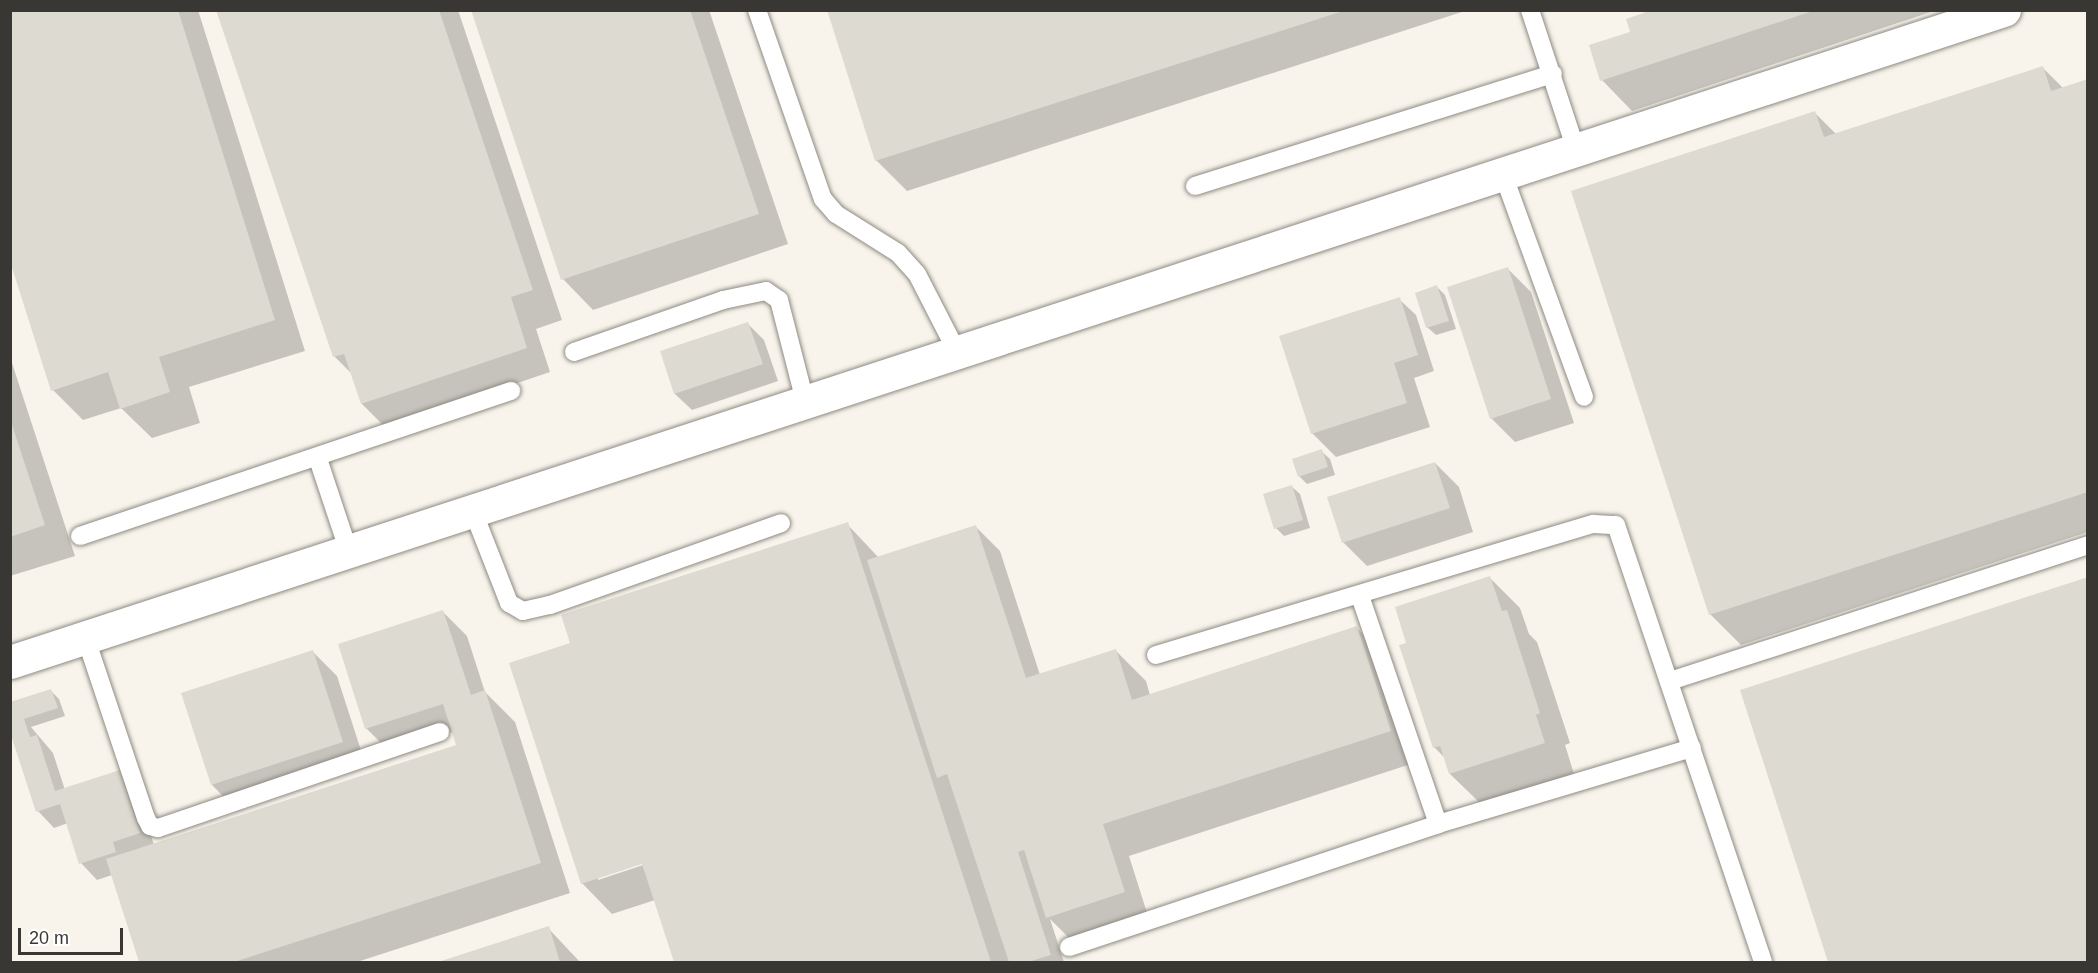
<!DOCTYPE html>
<html>
<head>
<meta charset="utf-8">
<style>
	body { margin:0 }
	#map { position:relative; width:2098px; height:973px; overflow:hidden; background:#f8f4ec; font-family:Arial,sans-serif }
	div>[style] { position:absolute }
	.shadow>* { inset:0; background:#0003 }
	.building>* { inset:0; background:#dddad1 }
	.roads { filter:drop-shadow(0 0 2px #8e8a82) drop-shadow(0 0 2px #8e8a82) }
	.lane>* { height:18px; margin:-9px; padding:0 9px; transform-origin:9px; border-radius:9px; background:#fff }
	.street>* { height:33px; margin:-16.5px; padding:0 16.5px; transform-origin:16.5px; border-radius:16.5px; background:#fff }
	span { translate:-50% -50%; white-space:nowrap; text-align:center; line-height:1.15; -webkit-text-stroke:6px #fff; paint-order:stroke }
	.frame { position:absolute; inset:0; border:12px solid #383733; pointer-events:none }
	.scale { position:absolute; left:18px; top:928px; width:105px; height:27px; box-sizing:border-box; border:3px solid #383733; border-top:0; padding-left:8px; font-size:18px; line-height:21px; white-space:nowrap; color:#383733; -webkit-text-stroke:4px #fff; paint-order:stroke }
</style>
</head>
<body>
<div id="map">
	<div class="shadow">
		<i style="clip-path:polygon(10px 10px,198px 10px,305px 351px,189px 387px,200px 423px,152px 438px,121px 408px,83px 420px,53px 390px)"></i>
		<i style="clip-path:polygon(218px 10px,458px 10px,562px 320px,536px 329px,550px 372px,386px 428px,362px 404px,352px 374px,334px 356px)"></i>
		<i style="clip-path:polygon(473px 10px,709px 10px,788px 244px,593px 310px,563px 279px)"></i>
		<i style="clip-path:polygon(828px 10px,1468px 10px,907px 191px,876px 160px)"></i>
		<i style="clip-path:polygon(1657px 10px,1937px 10px,1632px 111px,1602px 80px,1632px 32px)"></i>
		<i style="clip-path:polygon(2043px 68px,2063px 88px,2088px 80px,2088px 532px,1741px 645px,1710px 614px,1815px 113px,1837px 135px)"></i>
		<i style="clip-path:polygon(1507px 268px,1531px 292px,1574px 423px,1515px 442px,1491px 418px)"></i>
		<i style="clip-path:polygon(1437px 287px,1445px 295px,1456px 329px,1436px 335px,1427px 327px)"></i>
		<i style="clip-path:polygon(1399px 299px,1416px 315px,1434px 371px,1414px 378px,1430px 427px,1336px 457px,1312px 433px)"></i>
		<i style="clip-path:polygon(748px 324px,764px 340px,778px 381px,692px 410px,675px 394px,662px 352px)"></i>
		<i style="clip-path:polygon(10px 357px,75px 556px,10px 576px)"></i>
		<i style="clip-path:polygon(1321px 451px,1330px 459px,1335px 475px,1307px 484px,1299px 476px)"></i>
		<i style="clip-path:polygon(1435px 463px,1459px 487px,1473px 532px,1367px 566px,1343px 542px)"></i>
		<i style="clip-path:polygon(1291px 486px,1300px 494px,1310px 528px,1284px 536px,1276px 528px)"></i>
		<i style="clip-path:polygon(evenodd,847px 524px,879px 558px,976px 527px,1000px 551px,1040px 675px,1115px 650px,1146px 681px,1150px 695px,1357px 628px,1387px 659px,1420px 761px,1129px 856px,1148px 916px,1072px 941px,1050px 919px,1064px 962px,675px 962px,655px 900px,612px 914px,582px 883px,572px 644px,847px 524px,648px 861px,649px 863px,598px 880px,598px 877px,648px 861px)"></i>
		<i style="clip-path:polygon(1490px 578px,1520px 608px,1529px 634px,1537px 642px,1570px 743px,1565px 745px,1574px 774px,1481px 804px,1450px 774px,1446px 759px,1434px 747px,1408px 643px)"></i>
		<i style="clip-path:polygon(2088px 578px,2088px 962px,1830px 962px,1741px 691px)"></i>
		<i style="clip-path:polygon(443px 612px,467px 636px,485px 692px,515px 722px,570px 893px,357px 962px,141px 962px,112px 875px,97px 880px,81px 863px,68px 823px,54px 828px,38px 811px,10px 728px,51px 691px,59px 699px,65px 716px,31px 727px,53px 753px,65px 790px,119px 772px,136px 789px,154px 845px,458px 746px,453px 732px,390px 752px,366px 728px)"></i>
		<i style="clip-path:polygon(313px 652px,337px 676px,366px 766px,236px 809px,212px 785px)"></i>
		<i style="clip-path:polygon(548px 928px,580px 962px,441px 962px)"></i>
	</div>
	<div class="building">
		<i style="clip-path:polygon(10px 10px,178px 10px,275px 320px,159px 357px,170px 392px,120px 409px,108px 372px,51px 391px,10px 261px)"></i>
		<i style="clip-path:polygon(216px 10px,439px 10px,533px 290px,511px 297px,527px 348px,361px 404px,344px 354px,333px 357px)"></i>
		<i style="clip-path:polygon(471px 10px,690px 10px,759px 214px,561px 280px)"></i>
		<i style="clip-path:polygon(827px 10px,1342px 10px,1343px 11px,875px 161px)"></i>
		<i style="clip-path:polygon(1652px 10px,1813px 10px,1813px 11px,1600px 81px,1589px 45px,1630px 32px,1626px 19px)"></i>
		<i style="clip-path:polygon(2043px 66px,2051px 91px,2088px 79px,2088px 492px,1709px 615px,1571px 191px,1815px 111px,1824px 137px)"></i>
		<i style="clip-path:polygon(1508px 267px,1551px 399px,1490px 419px,1447px 287px)"></i>
		<i style="clip-path:polygon(1437px 285px,1449px 321px,1426px 328px,1415px 293px)"></i>
		<i style="clip-path:polygon(1400px 297px,1418px 355px,1394px 363px,1407px 403px,1311px 434px,1279px 336px)"></i>
		<i style="clip-path:polygon(748px 322px,763px 364px,674px 394px,660px 351px)"></i>
		<i style="clip-path:polygon(10px 419px,45px 525px,10px 537px)"></i>
		<i style="clip-path:polygon(1322px 449px,1328px 467px,1298px 477px,1292px 459px)"></i>
		<i style="clip-path:polygon(1435px 462px,1450px 508px,1342px 543px,1327px 497px)"></i>
		<i style="clip-path:polygon(1292px 485px,1303px 520px,1274px 529px,1263px 494px)"></i>
		<i style="clip-path:polygon(848px 522px,991px 962px,674px 962px,642px 864px,581px 884px,509px 663px,570px 643px,561px 615px)"></i>
		<i style="clip-path:polygon(976px 525px,1026px 678px,1116px 649px,1132px 700px,1357px 626px,1391px 731px,1103px 824px,1125px 892px,1046px 918px,1024px 850px,1018px 852px,1051px 955px,1028px 962px,1009px 962px,947px 774px,937px 778px,867px 560px)"></i>
		<i style="clip-path:polygon(1490px 576px,1502px 611px,1507px 610px,1540px 713px,1536px 715px,1545px 743px,1449px 774px,1440px 746px,1433px 748px,1399px 645px,1406px 643px,1395px 607px)"></i>
		<i style="clip-path:polygon(2088px 577px,2088px 962px,1828px 962px,1740px 690px)"></i>
		<i style="clip-path:polygon(443px 610px,471px 695px,485px 690px,541px 863px,234px 962px,139px 962px,106px 859px,456px 745px,443px 704px,365px 729px,338px 644px)"></i>
		<i style="clip-path:polygon(313px 650px,343px 742px,211px 785px,181px 693px)"></i>
		<i style="clip-path:polygon(51px 689px,58px 708px,24px 719px,30px 737px,37px 735px,55px 791px,120px 770px,140px 833px,113px 842px,116px 852px,79px 864px,60px 804px,36px 812px,10px 732px,10px 702px)"></i>
		<i style="clip-path:polygon(549px 926px,560px 962px,438px 962px)"></i>
	</div>
	<div class="roads">
		<div class="lane">
			<i style="left:757px;top:10px;width:200px;rotate:70.8deg"></i>
			<i style="left:823px;top:199px;width:20px;rotate:49deg"></i>
			<i style="left:836px;top:214px;width:73px;rotate:32.2deg"></i>
			<i style="left:898px;top:253px;width:28px;rotate:48deg"></i>
			<i style="left:917px;top:274px;width:85px;rotate:62.8deg"></i>
			<i style="left:1530px;top:10px;width:147px;rotate:71.8deg"></i>
			<i style="left:1503px;top:174px;width:237px;rotate:70deg"></i>
			<i style="left:1195px;top:186px;width:375px;rotate:-17.4deg"></i>
			<i style="left:574px;top:352px;width:158px;rotate:-19.2deg"></i>
			<i style="left:723px;top:300px;width:44px;rotate:-11.8deg"></i>
			<i style="left:766px;top:291px;width:16px;rotate:35deg"></i>
			<i style="left:779px;top:300px;width:104px;rotate:75.6deg"></i>
			<i style="left:318px;top:459px;width:98px;rotate:71.6deg"></i>
			<i style="left:473px;top:511px;width:99px;rotate:68.6deg"></i>
			<i style="left:509px;top:603px;width:16px;rotate:30deg"></i>
			<i style="left:523px;top:611px;width:28px;rotate:-13deg"></i>
			<i style="left:550px;top:605px;width:245px;rotate:-19.5deg"></i>
			<i style="left:80px;top:536px;width:455px;rotate:-18.6deg"></i>
			<i style="left:1360px;top:596px;width:241px;rotate:71.1deg"></i>
			<i style="left:86px;top:639px;width:189px;rotate:71.5deg"></i>
			<i style="left:146px;top:818px;width:9px;rotate:63deg"></i>
			<i style="left:150px;top:826px;width:8px;rotate:14deg"></i>
			<i style="left:158px;top:828px;width:298px;rotate:-18.8deg"></i>
			<i style="left:1156px;top:655px;width:457px;rotate:-16.7deg"></i>
			<i style="left:1594px;top:524px;width:22px;rotate:3deg"></i>
			<i style="left:1616px;top:525px;width:461px;rotate:71.4deg"></i>
			<i style="left:1670px;top:681px;width:440px;rotate:-18deg"></i>
			<i style="left:1069px;top:947px;width:389px;rotate:-18.4deg"></i>
			<i style="left:1438px;top:824px;width:265px;rotate:-16.7deg"></i>
		</div>
		<div class="street">
			<i style="left:10px;top:662px;width:2098px;rotate:-18.11deg"></i>
		</div>
	</div>
	<div class="frame"></div>
	<div class="scale">20 m</div>
</div>
</body>
</html>
